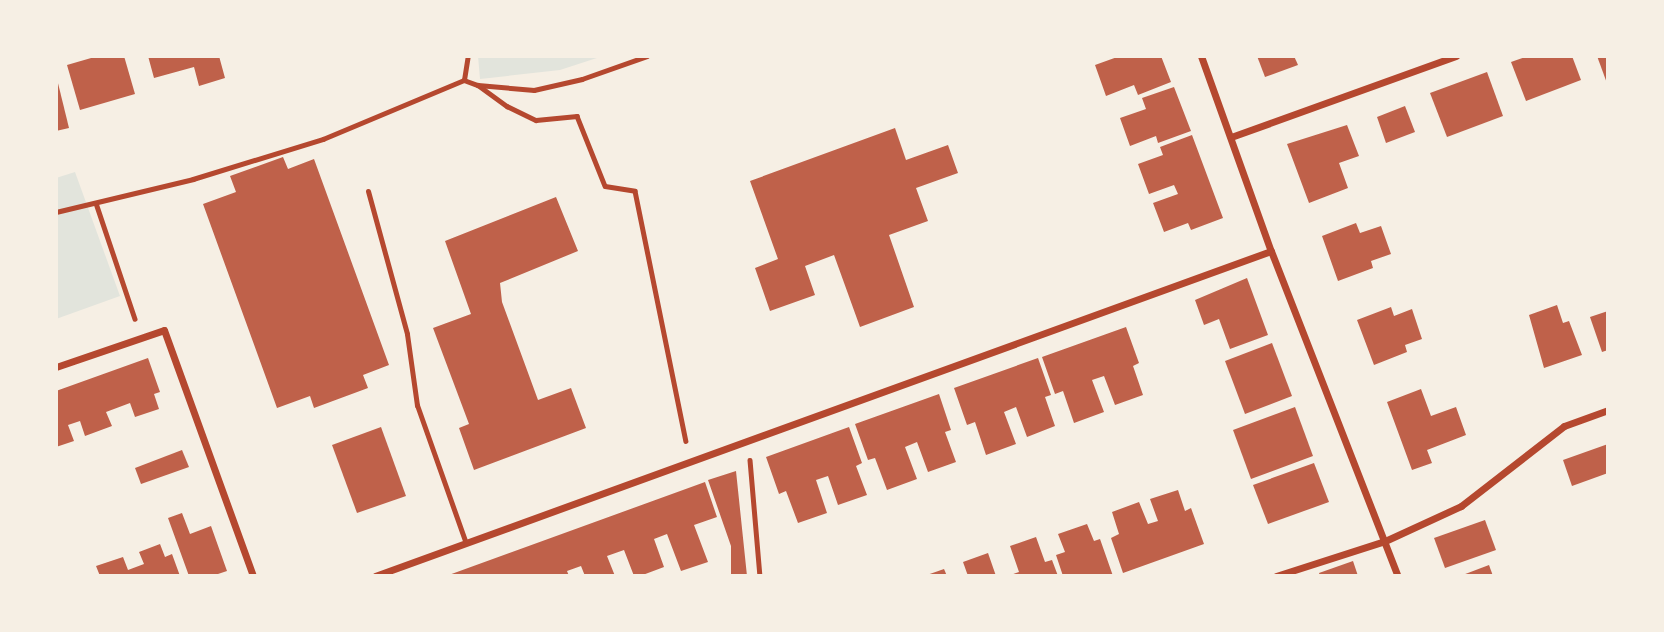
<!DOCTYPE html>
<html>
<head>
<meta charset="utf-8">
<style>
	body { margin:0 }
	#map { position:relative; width:1664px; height:632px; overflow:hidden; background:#f6efe4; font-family:Rubik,sans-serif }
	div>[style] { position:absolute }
	.green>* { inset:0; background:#e2e4dc }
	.building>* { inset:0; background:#bf614a }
	.path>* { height:4.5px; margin:-2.25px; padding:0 2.25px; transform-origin:2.25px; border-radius:2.25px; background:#b5482f }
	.service>* { height:5px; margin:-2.5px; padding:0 2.5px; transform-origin:2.5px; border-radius:2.5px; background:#b5482f }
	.minor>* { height:7px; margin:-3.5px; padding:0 3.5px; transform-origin:3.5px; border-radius:3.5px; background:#b5482f }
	span { translate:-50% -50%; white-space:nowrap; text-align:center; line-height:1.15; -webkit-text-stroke:5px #f6efe4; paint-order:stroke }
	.frame { position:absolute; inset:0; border:58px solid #f6efe4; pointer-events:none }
</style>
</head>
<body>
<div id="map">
	<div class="green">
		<i style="clip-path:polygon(478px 56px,603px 56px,560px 70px,480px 79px)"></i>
		<i style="clip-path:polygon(75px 172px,120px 296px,56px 319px,56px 178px)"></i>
	</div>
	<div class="building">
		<i style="clip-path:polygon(98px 56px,124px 56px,135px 94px,80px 110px,67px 65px)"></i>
		<i style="clip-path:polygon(148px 56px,219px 56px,225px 78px,199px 86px,194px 67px,154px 78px)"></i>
		<i style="clip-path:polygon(1120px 56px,1161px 56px,1171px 82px,1138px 95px,1134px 85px,1106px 96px,1095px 65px)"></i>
		<i style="clip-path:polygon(1257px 56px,1294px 56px,1298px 65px,1265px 77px)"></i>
		<i style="clip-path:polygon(1528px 56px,1572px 56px,1581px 80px,1526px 101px,1511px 62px)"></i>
		<i style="clip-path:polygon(1597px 56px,1608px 56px,1608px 86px)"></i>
		<i style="clip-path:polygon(1487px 72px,1503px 116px,1447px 137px,1430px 93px)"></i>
		<i style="clip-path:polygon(56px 75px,69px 128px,56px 131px)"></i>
		<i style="clip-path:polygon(1174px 87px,1191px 131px,1158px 143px,1156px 136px,1130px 146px,1120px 118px,1146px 109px,1142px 98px)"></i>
		<i style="clip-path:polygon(1405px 106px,1415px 132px,1386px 143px,1377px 117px)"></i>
		<i style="clip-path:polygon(1347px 125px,1359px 156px,1339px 163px,1348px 188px,1309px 203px,1287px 144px)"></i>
		<i style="clip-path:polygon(895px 128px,906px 160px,948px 145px,958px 173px,916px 188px,928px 221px,889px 235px,914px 307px,860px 327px,834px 255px,805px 266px,815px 295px,770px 311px,755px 268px,778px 259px,750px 181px)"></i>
		<i style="clip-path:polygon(1192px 135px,1223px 218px,1191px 230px,1188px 223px,1164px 232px,1153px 203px,1178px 194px,1174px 185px,1149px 194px,1138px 164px,1163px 155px,1160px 147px)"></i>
		<i style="clip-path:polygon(283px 157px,288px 169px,314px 159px,389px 365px,363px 375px,368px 388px,314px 408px,310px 396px,277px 408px,203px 204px,236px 192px,230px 176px)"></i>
		<i style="clip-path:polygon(556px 197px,578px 251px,500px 283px,502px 302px,538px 400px,571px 388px,586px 428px,474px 470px,459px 428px,469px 424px,433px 328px,471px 314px,445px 241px)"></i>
		<i style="clip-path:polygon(1356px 223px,1360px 233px,1381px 226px,1391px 254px,1371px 261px,1373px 268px,1338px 281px,1322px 236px)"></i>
		<i style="clip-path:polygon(1247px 278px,1268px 335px,1230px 349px,1219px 319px,1204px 325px,1195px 300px)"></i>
		<i style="clip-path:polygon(1557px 305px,1563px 323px,1569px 321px,1582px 355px,1544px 368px,1529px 315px)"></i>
		<i style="clip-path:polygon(1391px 307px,1394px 316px,1412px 309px,1422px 339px,1405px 345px,1407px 352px,1374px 365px,1357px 320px)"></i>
		<i style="clip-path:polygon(1608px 311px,1608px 350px,1602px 352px,1590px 317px)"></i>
		<i style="clip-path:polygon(1126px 327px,1139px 363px,1133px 366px,1143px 395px,1115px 405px,1104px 376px,1092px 380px,1104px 412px,1074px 423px,1063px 391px,1055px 394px,1042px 357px)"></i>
		<i style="clip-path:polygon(1272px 343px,1292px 396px,1245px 414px,1225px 361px)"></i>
		<i style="clip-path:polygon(148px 358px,160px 392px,154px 394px,159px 409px,135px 417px,130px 403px,106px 412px,112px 426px,85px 436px,80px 421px,68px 425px,74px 441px,56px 447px,56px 391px)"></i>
		<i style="clip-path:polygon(1038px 358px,1051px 395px,1045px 397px,1055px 426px,1027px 437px,1016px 407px,1004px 412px,1016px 444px,986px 455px,975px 422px,967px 425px,954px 388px)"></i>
		<i style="clip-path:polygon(1421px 389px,1431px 416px,1456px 407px,1466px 435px,1427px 450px,1432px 463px,1412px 470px,1387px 402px)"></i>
		<i style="clip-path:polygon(939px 394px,951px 430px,945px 432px,956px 462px,928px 472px,917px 442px,905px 447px,917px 479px,887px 490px,875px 458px,868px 460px,855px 424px)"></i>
		<i style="clip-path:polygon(1295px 407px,1313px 456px,1251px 479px,1233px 430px)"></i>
		<i style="clip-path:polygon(381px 427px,406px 496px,357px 513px,332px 445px)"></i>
		<i style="clip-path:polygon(849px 427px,862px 463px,856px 466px,867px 495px,838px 505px,828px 476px,816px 480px,827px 513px,798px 523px,786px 491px,779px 494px,766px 457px)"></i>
		<i style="clip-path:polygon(1608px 444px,1608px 473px,1572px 486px,1563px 460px)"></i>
		<i style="clip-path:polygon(182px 450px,189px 467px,141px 484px,135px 468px)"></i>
		<i style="clip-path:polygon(1314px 463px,1329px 502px,1268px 524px,1253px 485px)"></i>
		<i style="clip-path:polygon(736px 471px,747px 576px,731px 576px,731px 546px,708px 480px)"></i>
		<i style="clip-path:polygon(705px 482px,717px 517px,694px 525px,708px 562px,681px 571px,667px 534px,654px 539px,664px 567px,640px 576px,634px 576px,624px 550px,607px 556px,615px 576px,585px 576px,581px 566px,567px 571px,569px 576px,446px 576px)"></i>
		<i style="clip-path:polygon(1178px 490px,1185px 511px,1191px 508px,1204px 544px,1123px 573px,1111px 538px,1119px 534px,1112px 512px,1139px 502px,1148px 524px,1158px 521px,1150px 499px)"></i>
		<i style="clip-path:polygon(182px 513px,190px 534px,211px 526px,227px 571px,212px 576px,189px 576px,168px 518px)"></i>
		<i style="clip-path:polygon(1485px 520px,1496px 550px,1445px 568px,1434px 538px)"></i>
		<i style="clip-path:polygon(1087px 524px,1094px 541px,1100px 539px,1113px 576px,1063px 576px,1056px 555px,1065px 552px,1058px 534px)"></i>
		<i style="clip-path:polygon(1036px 537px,1045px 562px,1052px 560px,1058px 576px,1008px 576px,1019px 572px,1010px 546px)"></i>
		<i style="clip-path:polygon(160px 544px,165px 557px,172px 554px,180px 576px,100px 576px,96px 566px,123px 557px,128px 570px,144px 564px,139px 552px)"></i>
		<i style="clip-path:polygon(988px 553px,996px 576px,968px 576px,963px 562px)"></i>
		<i style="clip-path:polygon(1353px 561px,1358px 576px,1320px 576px,1319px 573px)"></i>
		<i style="clip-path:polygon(1489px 565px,1493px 576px,1460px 576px)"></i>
		<i style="clip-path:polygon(944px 569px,947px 576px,924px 576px)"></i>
	</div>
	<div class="path">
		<i style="left:464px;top:80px;width:24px;rotate:-81deg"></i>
		<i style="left:478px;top:85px;width:36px;rotate:36deg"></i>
		<i style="left:507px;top:106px;width:32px;rotate:26deg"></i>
		<i style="left:536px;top:120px;width:41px;rotate:-5.6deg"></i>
		<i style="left:577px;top:116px;width:75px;rotate:68.2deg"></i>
		<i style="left:605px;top:186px;width:30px;rotate:9deg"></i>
		<i style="left:635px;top:191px;width:255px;rotate:78.5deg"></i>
		<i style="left:96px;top:203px;width:122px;rotate:71.4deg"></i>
		<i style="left:56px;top:212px;width:141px;rotate:-13.5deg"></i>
		<i style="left:193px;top:179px;width:136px;rotate:-17.1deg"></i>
		<i style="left:323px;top:139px;width:153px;rotate:-22.7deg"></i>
		<i style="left:464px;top:80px;width:15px;rotate:20deg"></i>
		<i style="left:478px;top:85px;width:56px;rotate:5.1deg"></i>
		<i style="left:534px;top:90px;width:49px;rotate:-12.9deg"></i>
		<i style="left:582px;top:79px;width:69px;rotate:-19.5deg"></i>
		<i style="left:750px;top:460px;width:116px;rotate:85.1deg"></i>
	</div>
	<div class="service">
		<i style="left:368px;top:191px;width:148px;rotate:74.7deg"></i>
		<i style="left:407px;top:334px;width:72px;rotate:82deg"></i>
		<i style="left:417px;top:405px;width:146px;rotate:70.5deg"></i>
	</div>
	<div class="minor">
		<i style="left:1201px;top:56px;width:207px;rotate:70.3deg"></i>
		<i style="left:1271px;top:251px;width:349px;rotate:68.7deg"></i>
		<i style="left:1231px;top:137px;width:239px;rotate:-19.8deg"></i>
		<i style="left:56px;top:367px;width:114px;rotate:-18.9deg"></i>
		<i style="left:164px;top:330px;width:262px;rotate:70.1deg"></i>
		<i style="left:375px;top:576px;width:953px;rotate:-19.94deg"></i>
		<i style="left:1276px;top:576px;width:114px;rotate:-17.8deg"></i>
		<i style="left:1385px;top:541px;width:84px;rotate:-24.7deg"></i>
		<i style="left:1461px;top:506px;width:130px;rotate:-37.8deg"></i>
		<i style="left:1564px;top:426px;width:47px;rotate:-20deg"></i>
	</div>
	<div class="frame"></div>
</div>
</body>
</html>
